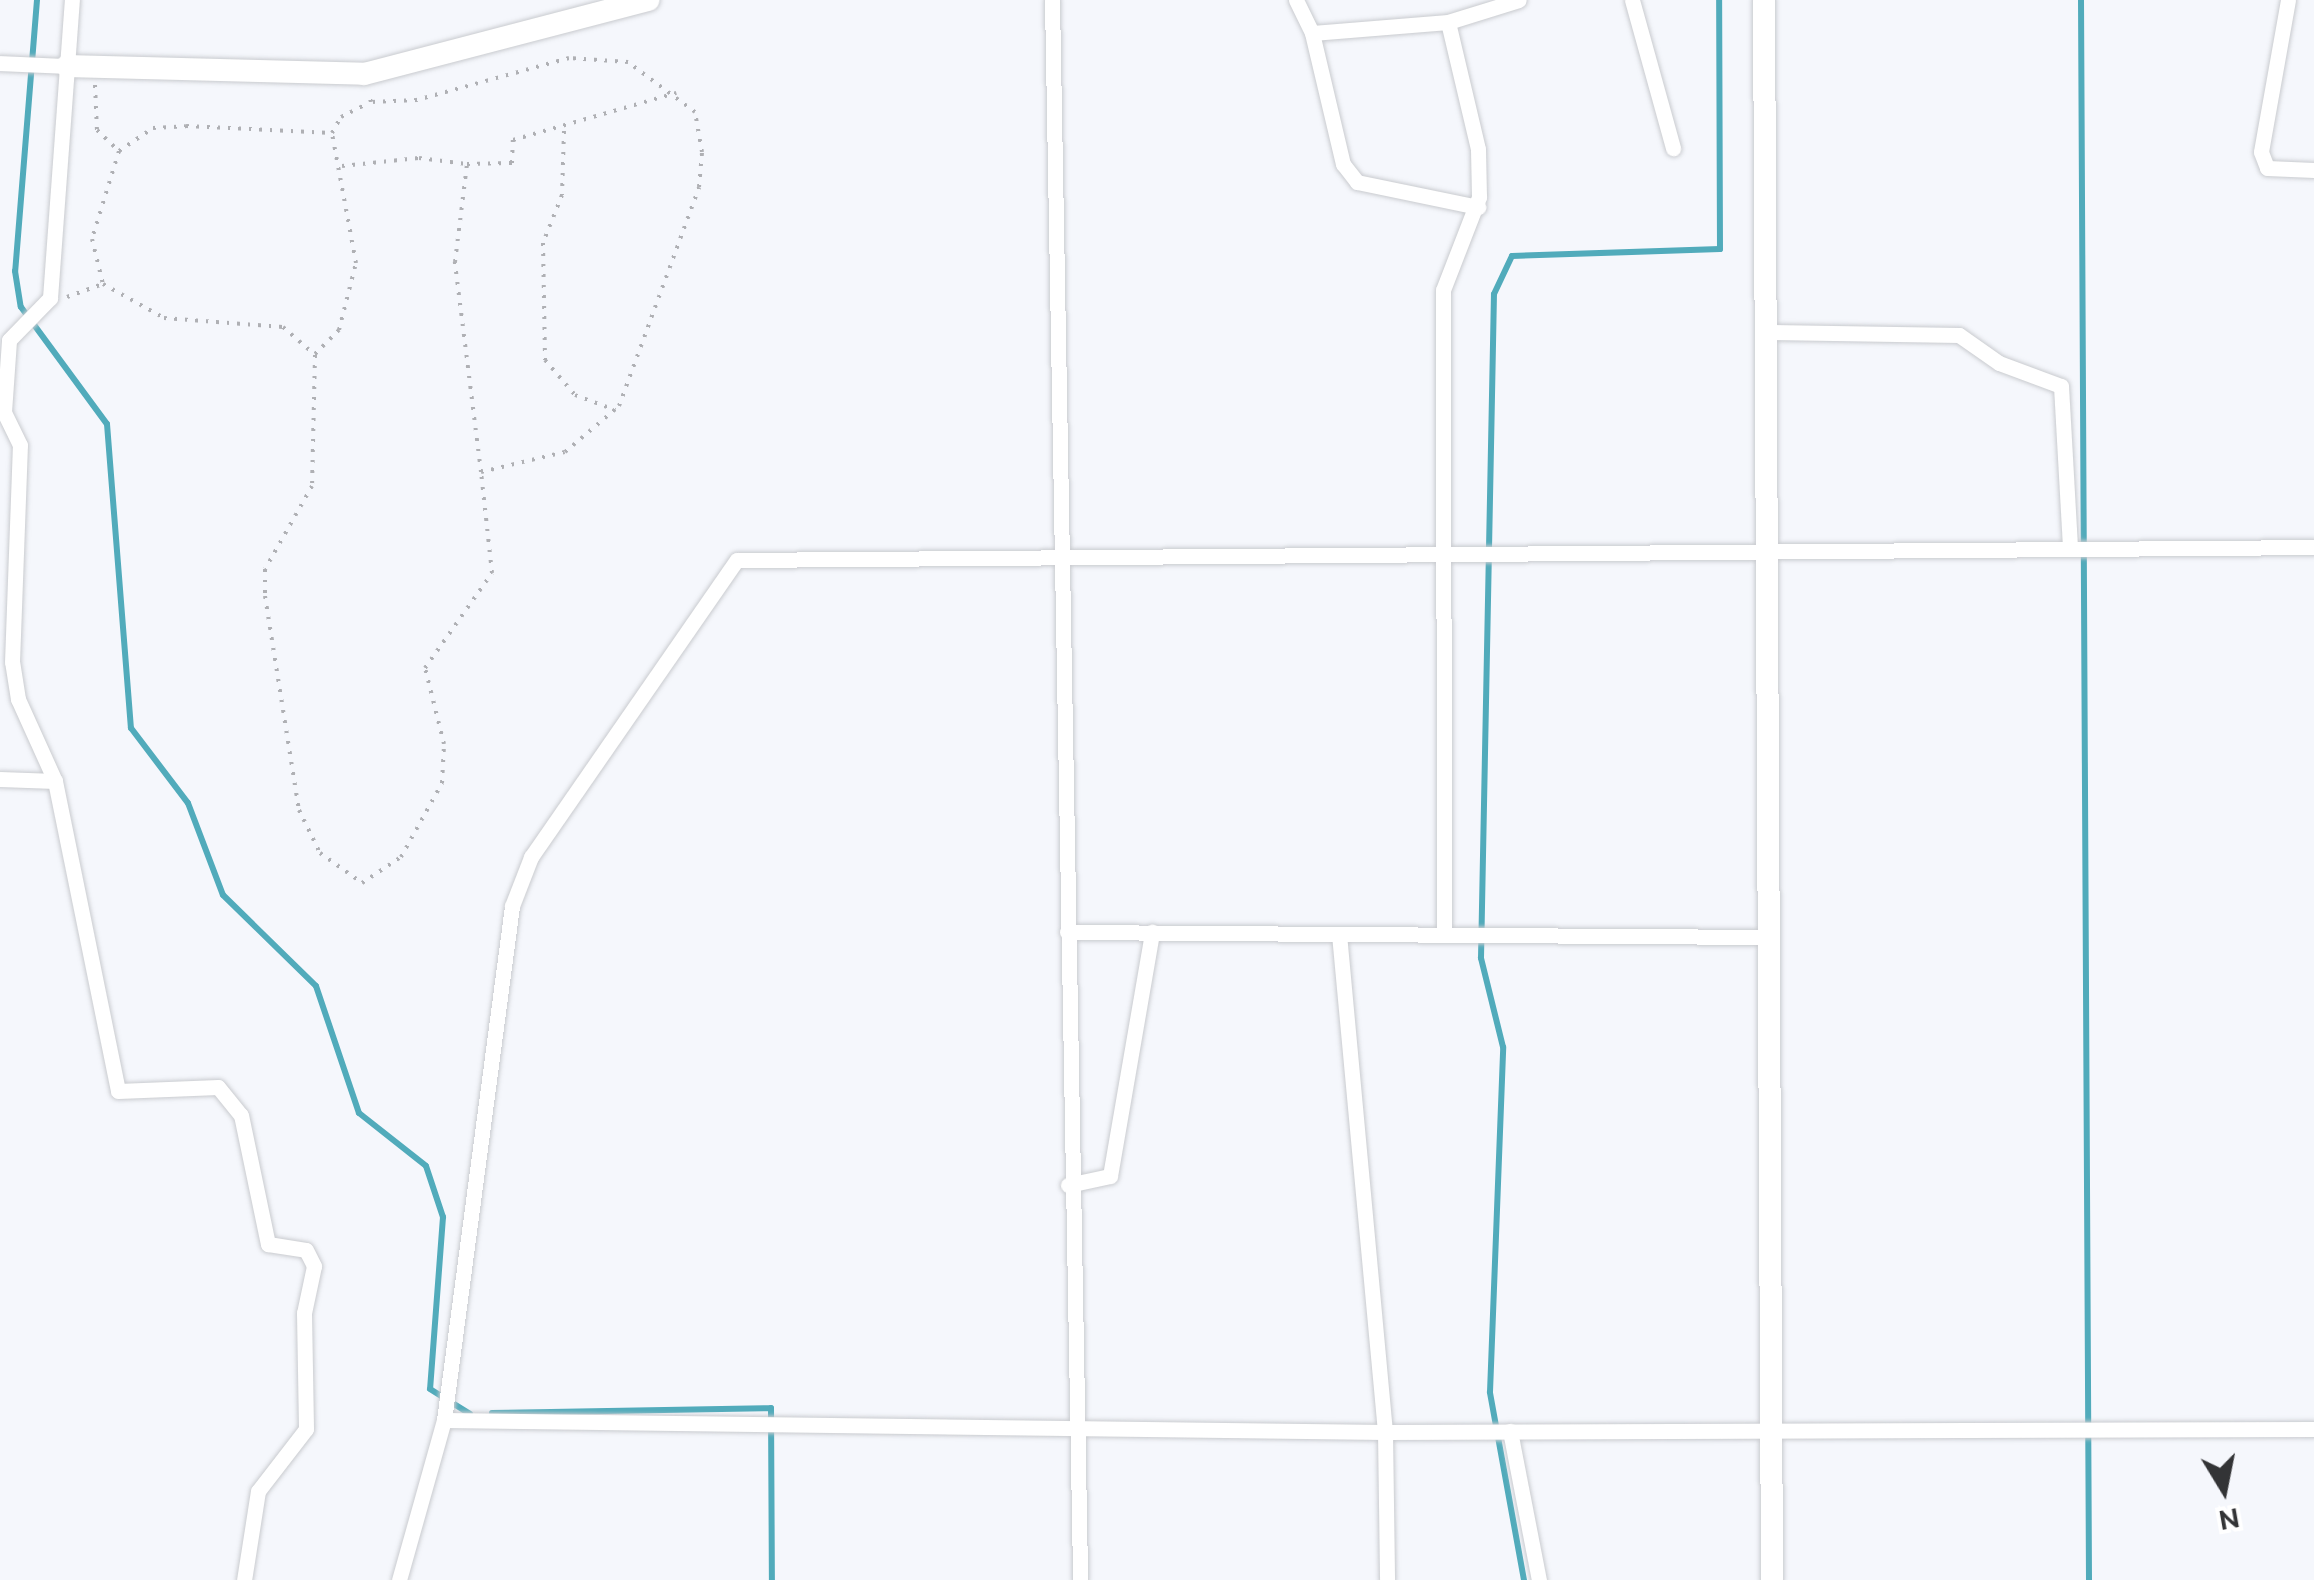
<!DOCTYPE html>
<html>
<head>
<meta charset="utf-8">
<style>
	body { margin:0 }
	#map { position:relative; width:2314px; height:1580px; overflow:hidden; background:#f5f7fc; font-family:Ubuntu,sans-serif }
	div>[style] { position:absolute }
	.stream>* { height:6px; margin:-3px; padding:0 3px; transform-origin:3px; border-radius:3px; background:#51abbb }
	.path>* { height:4px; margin-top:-2px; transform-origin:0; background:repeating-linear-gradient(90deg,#afb0b4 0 2.5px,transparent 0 10.5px) }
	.roads { filter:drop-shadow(0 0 2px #c9cbcf) drop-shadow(0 0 2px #c9cbcf) }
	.street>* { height:15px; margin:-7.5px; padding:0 7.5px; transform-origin:7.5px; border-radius:7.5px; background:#fff }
	.secondary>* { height:22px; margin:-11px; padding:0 11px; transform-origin:11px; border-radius:11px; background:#fff }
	span { translate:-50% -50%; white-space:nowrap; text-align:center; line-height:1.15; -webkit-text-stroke:8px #fff; paint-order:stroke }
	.north { position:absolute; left:2174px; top:1440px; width:100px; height:100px; -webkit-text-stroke:8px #fff; paint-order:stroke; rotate:170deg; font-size:28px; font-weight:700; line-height:40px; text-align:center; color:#333436 }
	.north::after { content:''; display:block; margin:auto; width:35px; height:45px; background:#333436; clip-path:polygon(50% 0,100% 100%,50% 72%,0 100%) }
</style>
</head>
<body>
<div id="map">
	<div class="stream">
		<i style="left:37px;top:0;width:272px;rotate:94.6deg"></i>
		<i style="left:15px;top:271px;width:36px;rotate:81deg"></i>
		<i style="left:21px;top:307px;width:145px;rotate:53.7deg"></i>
		<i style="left:107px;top:424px;width:305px;rotate:85.5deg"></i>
		<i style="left:131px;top:728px;width:94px;rotate:52.8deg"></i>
		<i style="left:188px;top:803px;width:98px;rotate:69.2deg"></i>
		<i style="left:223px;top:895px;width:130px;rotate:44.4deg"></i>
		<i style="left:316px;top:986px;width:134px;rotate:71.3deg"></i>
		<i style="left:359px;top:1113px;width:85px;rotate:38.3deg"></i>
		<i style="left:426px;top:1166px;width:54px;rotate:71.6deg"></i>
		<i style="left:443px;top:1217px;width:172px;rotate:94.3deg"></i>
		<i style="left:430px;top:1389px;width:47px;rotate:32deg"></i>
		<i style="left:2081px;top:0;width:1580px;rotate:89.71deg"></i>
		<i style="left:492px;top:1413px;width:279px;rotate:-1deg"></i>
		<i style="left:771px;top:1408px;width:172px;rotate:89.7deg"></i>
		<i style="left:1524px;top:1580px;width:191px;rotate:-100.3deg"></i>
		<i style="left:1490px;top:1392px;width:345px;rotate:-87.8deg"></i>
		<i style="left:1503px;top:1047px;width:92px;rotate:-103.9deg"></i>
		<i style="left:1481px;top:958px;width:664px;rotate:-88.88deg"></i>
		<i style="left:1494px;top:294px;width:42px;rotate:-64.7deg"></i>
		<i style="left:1512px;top:256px;width:208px;rotate:-1.9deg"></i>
		<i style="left:1720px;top:249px;width:249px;rotate:-90.2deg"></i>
	</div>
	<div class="path">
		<i style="left:95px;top:85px;width:45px;rotate:87.5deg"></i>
		<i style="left:97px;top:130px;width:30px;rotate:44deg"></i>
		<i style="left:119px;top:151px;width:92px;rotate:107.1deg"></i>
		<i style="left:92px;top:239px;width:46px;rotate:76.3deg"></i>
		<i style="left:564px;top:131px;width:64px;rotate:91.8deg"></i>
		<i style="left:562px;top:195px;width:52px;rotate:111.6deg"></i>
		<i style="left:543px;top:243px;width:117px;rotate:89deg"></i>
		<i style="left:545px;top:360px;width:46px;rotate:49.4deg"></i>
		<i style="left:575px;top:395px;width:43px;rotate:20.6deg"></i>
		<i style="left:119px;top:151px;width:41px;rotate:-34.1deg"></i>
		<i style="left:153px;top:128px;width:33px;rotate:-3deg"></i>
		<i style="left:186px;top:126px;width:146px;rotate:2.7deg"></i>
		<i style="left:332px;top:133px;width:18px;rotate:-61deg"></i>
		<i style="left:341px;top:117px;width:31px;rotate:-27deg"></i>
		<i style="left:342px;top:166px;width:77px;rotate:-5.9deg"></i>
		<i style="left:419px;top:158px;width:48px;rotate:7.1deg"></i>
		<i style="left:67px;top:297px;width:38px;rotate:-20deg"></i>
		<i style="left:103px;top:284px;width:70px;rotate:29.1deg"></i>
		<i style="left:164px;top:318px;width:119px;rotate:4.3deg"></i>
		<i style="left:283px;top:327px;width:43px;rotate:41.2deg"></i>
		<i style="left:315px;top:355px;width:131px;rotate:91.3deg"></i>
		<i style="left:312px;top:486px;width:95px;rotate:119.5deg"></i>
		<i style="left:265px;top:569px;width:27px;rotate:90deg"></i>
		<i style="left:265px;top:596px;width:217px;rotate:81deg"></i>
		<i style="left:299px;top:810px;width:48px;rotate:64deg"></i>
		<i style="left:320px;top:853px;width:52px;rotate:35.5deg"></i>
		<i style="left:362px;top:883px;width:47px;rotate:-33.7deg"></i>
		<i style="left:401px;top:857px;width:85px;rotate:-61deg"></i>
		<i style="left:442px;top:783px;width:39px;rotate:-87deg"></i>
		<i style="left:444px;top:744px;width:78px;rotate:-104deg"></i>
		<i style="left:425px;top:668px;width:116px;rotate:-54.8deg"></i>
		<i style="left:492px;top:573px;width:102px;rotate:-96.2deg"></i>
		<i style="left:481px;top:472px;width:86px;rotate:-13.4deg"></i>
		<i style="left:565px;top:452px;width:71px;rotate:-40.4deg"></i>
		<i style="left:619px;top:406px;width:233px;rotate:-69.9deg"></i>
		<i style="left:699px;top:187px;width:35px;rotate:-85deg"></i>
		<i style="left:702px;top:152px;width:41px;rotate:-99.9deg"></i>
		<i style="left:695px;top:112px;width:84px;rotate:-143.3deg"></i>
		<i style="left:628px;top:62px;width:59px;rotate:-176.1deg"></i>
		<i style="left:569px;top:58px;width:158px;rotate:164.6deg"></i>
		<i style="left:417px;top:100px;width:46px;rotate:177.5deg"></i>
		<i style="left:371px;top:102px;width:9px;rotate:-108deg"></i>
		<i style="left:315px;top:354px;width:34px;rotate:-45deg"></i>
		<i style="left:339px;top:330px;width:69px;rotate:-75.8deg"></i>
		<i style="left:356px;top:263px;width:132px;rotate:-100.5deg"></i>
		<i style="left:481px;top:472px;width:212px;rotate:-97.1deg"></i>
		<i style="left:455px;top:262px;width:99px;rotate:-83deg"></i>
		<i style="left:467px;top:164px;width:45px;rotate:-1.3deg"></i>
		<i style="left:512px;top:163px;width:23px;rotate:-88deg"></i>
		<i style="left:513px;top:140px;width:170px;rotate:-16.1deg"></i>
	</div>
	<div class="roads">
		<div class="street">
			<i style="left:1052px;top:0;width:1580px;rotate:88.98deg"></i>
			<i style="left:1296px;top:0;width:37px;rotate:64deg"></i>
			<i style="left:1632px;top:0;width:154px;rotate:74.5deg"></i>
			<i style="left:2288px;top:0;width:154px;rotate:100.1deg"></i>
			<i style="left:2261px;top:152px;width:17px;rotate:69deg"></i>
			<i style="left:2267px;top:168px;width:47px;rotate:2.4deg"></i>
			<i style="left:1448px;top:22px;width:136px;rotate:175.4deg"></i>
			<i style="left:1312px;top:33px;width:135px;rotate:76.7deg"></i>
			<i style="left:1343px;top:164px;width:23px;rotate:52deg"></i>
			<i style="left:1357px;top:182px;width:124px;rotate:11.7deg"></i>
			<i style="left:0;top:63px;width:67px;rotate:2.6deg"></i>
			<i style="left:1771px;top:332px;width:188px;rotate:0.9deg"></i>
			<i style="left:1959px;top:335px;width:49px;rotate:35deg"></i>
			<i style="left:1999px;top:363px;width:66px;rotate:20.4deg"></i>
			<i style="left:2061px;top:386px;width:162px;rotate:86.8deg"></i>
			<i style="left:0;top:779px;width:55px;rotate:2.1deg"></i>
			<i style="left:55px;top:781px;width:316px;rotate:78.5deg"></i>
			<i style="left:118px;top:1091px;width:100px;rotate:-2.3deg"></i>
			<i style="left:218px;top:1087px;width:36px;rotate:51deg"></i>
			<i style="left:241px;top:1115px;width:132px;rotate:78.2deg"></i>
			<i style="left:268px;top:1244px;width:38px;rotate:9deg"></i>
			<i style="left:306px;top:1250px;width:18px;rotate:63deg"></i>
			<i style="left:314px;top:1266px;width:48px;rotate:102deg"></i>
			<i style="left:304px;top:1313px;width:116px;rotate:89deg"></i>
			<i style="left:306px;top:1429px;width:78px;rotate:127.7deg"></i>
			<i style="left:258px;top:1491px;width:90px;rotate:98.9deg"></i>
			<i style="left:55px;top:781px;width:90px;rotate:-114.3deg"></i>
			<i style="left:18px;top:699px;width:37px;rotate:-99deg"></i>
			<i style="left:12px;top:662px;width:217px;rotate:-87.9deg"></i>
			<i style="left:20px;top:445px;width:37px;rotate:-116deg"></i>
			<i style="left:4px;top:412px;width:72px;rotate:-86deg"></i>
			<i style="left:9px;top:340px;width:59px;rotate:-45.7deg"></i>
			<i style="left:50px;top:298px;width:299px;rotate:-85.8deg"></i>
			<i style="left:1444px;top:931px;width:641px;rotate:-90.09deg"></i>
			<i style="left:1443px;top:290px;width:100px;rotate:-68.8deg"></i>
			<i style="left:1479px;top:197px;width:48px;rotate:-91.2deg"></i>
			<i style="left:1478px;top:149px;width:130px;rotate:-103.3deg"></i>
			<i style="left:1448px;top:22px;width:74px;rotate:-17.2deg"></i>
			<i style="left:1067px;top:932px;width:701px;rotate:0.41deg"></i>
			<i style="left:1339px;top:934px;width:500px;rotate:84.72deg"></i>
			<i style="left:1385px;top:1432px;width:148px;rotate:89.2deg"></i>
			<i style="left:1068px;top:1185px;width:43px;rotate:-12.1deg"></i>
			<i style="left:1110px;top:1176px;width:248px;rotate:-80.2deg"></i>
			<i style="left:444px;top:1420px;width:941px;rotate:0.73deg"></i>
			<i style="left:1385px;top:1432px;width:929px;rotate:-0.19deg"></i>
			<i style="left:1510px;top:1431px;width:152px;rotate:79deg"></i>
			<i style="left:399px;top:1580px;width:166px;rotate:-74.3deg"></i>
			<i style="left:444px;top:1420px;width:518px;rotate:-82.46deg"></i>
			<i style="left:512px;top:906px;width:53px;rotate:-68.8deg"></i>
			<i style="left:531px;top:857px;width:361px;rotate:-55.3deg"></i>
			<i style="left:737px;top:560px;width:1577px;rotate:-0.47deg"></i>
		</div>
		<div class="secondary">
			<i style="left:1764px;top:0;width:1580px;rotate:89.71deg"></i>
			<i style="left:67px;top:66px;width:297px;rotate:1.5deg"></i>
			<i style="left:364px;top:74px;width:294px;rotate:-14.6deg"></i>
		</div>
	</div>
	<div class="north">N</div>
</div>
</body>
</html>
